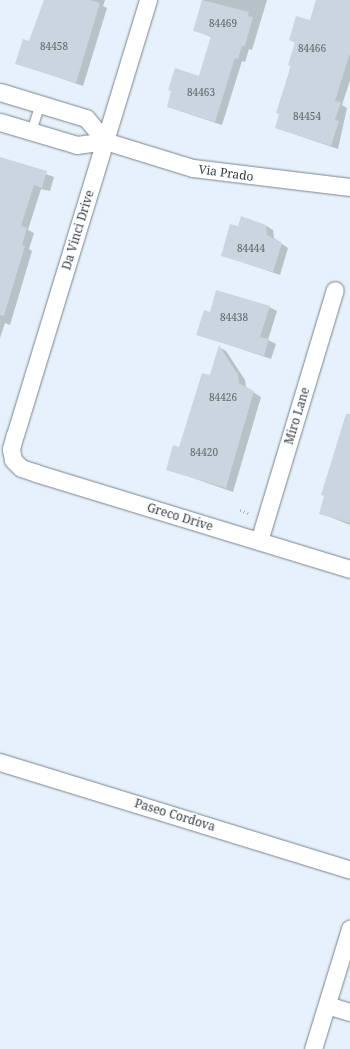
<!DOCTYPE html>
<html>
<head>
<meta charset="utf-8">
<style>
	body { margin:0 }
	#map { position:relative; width:350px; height:1049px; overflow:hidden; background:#e6f1fb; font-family:"Noto Serif",serif }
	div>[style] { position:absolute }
	.shadow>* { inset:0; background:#0003 }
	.building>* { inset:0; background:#cad5df }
	.path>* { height:2.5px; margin-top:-1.25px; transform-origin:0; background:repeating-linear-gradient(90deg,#a9b2ba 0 1px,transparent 0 4px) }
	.roads { filter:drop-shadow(0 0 1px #7a848d) drop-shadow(0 0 1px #7a848d) }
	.lane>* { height:9px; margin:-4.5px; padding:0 4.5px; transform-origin:4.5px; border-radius:4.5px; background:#fff }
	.street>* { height:17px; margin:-8.5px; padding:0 8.5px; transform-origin:8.5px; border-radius:8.5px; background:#fff }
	span { translate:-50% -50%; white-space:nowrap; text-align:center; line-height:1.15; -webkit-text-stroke:3px #fbfdff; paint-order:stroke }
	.number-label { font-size:10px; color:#5d6469 }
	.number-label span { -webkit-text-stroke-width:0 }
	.street-label { font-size:12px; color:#393e42 }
</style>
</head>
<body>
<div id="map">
	<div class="shadow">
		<i style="clip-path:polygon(45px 0,105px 0,103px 6px,107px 8px,83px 86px,17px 63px,29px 42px)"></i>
		<i style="clip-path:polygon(203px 0,267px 0,252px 50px,249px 49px,245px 62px,242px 61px,222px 125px,168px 107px,172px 92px,199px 77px,211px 37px,194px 30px)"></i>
		<i style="clip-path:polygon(318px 0,350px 0,350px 80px,342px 105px,347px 108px,338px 149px,276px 128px,296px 43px,290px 40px,311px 21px)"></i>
		<i style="clip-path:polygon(0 158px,54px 177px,50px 191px,41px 189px,28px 230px,34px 233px,29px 249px,32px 251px,10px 325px,5px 323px,0 338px)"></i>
		<i style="clip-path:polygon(265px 225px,273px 230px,274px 238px,288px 248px,280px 275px,222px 255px,238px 228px)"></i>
		<i style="clip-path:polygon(269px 307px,277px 311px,268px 340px,276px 344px,271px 359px,197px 334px,210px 313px)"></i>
		<i style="clip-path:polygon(219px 347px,226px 351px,245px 380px,246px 388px,261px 397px,233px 492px,167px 469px,180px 448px,210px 376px)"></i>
		<i style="clip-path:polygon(350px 420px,350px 525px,320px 513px)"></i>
	</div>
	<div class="building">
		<i style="clip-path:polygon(44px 0,90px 0,100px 3px,76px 83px,15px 64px,23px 39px,29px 41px)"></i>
		<i style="clip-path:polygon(202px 0,249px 12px,248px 16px,253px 17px,245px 46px,242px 46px,238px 59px,235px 58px,215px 122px,167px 107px,171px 91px,168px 90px,175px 68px,199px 76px,211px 36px,193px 31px)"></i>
		<i style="clip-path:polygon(316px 0,350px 0,350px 53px,335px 101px,341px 102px,335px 120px,339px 121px,331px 146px,275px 128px,279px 114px,276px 113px,291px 66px,288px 65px,295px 42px,289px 40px,296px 16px,310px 20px)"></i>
		<i style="clip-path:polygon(0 157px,47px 171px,42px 188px,34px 185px,21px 226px,27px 228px,22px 245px,25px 246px,4px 316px,0 315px)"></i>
		<i style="clip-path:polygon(241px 216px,266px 225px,267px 235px,282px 243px,273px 272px,221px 256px,230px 224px,238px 226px)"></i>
		<i style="clip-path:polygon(216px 290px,270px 306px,260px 337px,269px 339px,264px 356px,196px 335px,204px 310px,210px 312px)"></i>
		<i style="clip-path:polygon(219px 345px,238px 375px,239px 383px,254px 391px,226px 488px,166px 470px,173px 445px,179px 447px,202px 373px,210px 375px)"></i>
		<i style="clip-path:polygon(346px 414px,350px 414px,350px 523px,319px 514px,324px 496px,321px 495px)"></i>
	</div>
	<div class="path">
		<i style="left:240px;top:510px;width:9px;rotate:21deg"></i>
	</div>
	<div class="roads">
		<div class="lane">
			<i style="left:31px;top:131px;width:28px;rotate:-72deg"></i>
		</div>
		<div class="street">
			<i style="left:148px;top:0;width:454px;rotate:107deg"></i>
			<i style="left:15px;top:434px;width:16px;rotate:105deg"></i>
			<i style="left:11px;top:449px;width:11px;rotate:80deg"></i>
			<i style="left:13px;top:460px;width:11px;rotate:45deg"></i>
			<i style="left:21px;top:468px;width:16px;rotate:18deg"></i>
			<i style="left:36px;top:473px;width:328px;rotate:17deg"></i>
			<i style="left:0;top:92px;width:90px;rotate:16.8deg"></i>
			<i style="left:86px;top:118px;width:30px;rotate:50deg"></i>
			<i style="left:0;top:122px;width:80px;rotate:16.6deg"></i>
			<i style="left:77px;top:145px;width:28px;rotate:-8deg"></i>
			<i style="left:105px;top:141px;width:92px;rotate:17.1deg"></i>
			<i style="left:193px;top:168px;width:158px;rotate:6.9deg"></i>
			<i style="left:259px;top:541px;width:262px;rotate:-73.2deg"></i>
			<i style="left:0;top:762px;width:366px;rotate:17.1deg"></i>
			<i style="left:327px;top:1005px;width:24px;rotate:17deg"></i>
			<i style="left:313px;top:1049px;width:126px;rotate:-72.9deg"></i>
		</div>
	</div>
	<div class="number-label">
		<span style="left:223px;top:24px">84469</span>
		<span style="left:54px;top:47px">84458</span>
		<span style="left:312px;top:49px">84466</span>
		<span style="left:201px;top:93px">84463</span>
		<span style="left:307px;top:117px">84454</span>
		<span style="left:251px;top:249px">84444</span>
		<span style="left:234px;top:318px">84438</span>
		<span style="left:223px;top:398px">84426</span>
		<span style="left:204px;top:453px">84420</span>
	</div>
	<div class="street-label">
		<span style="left:226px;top:173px;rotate:8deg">Via Prado</span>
		<span style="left:78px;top:230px;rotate:-73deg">Da Vinci Drive</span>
		<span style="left:297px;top:416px;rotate:-73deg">Miro Lane</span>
		<span style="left:180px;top:517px;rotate:17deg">Greco Drive</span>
		<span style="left:175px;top:815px;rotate:17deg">Paseo Cordova</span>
	</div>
</div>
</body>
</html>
